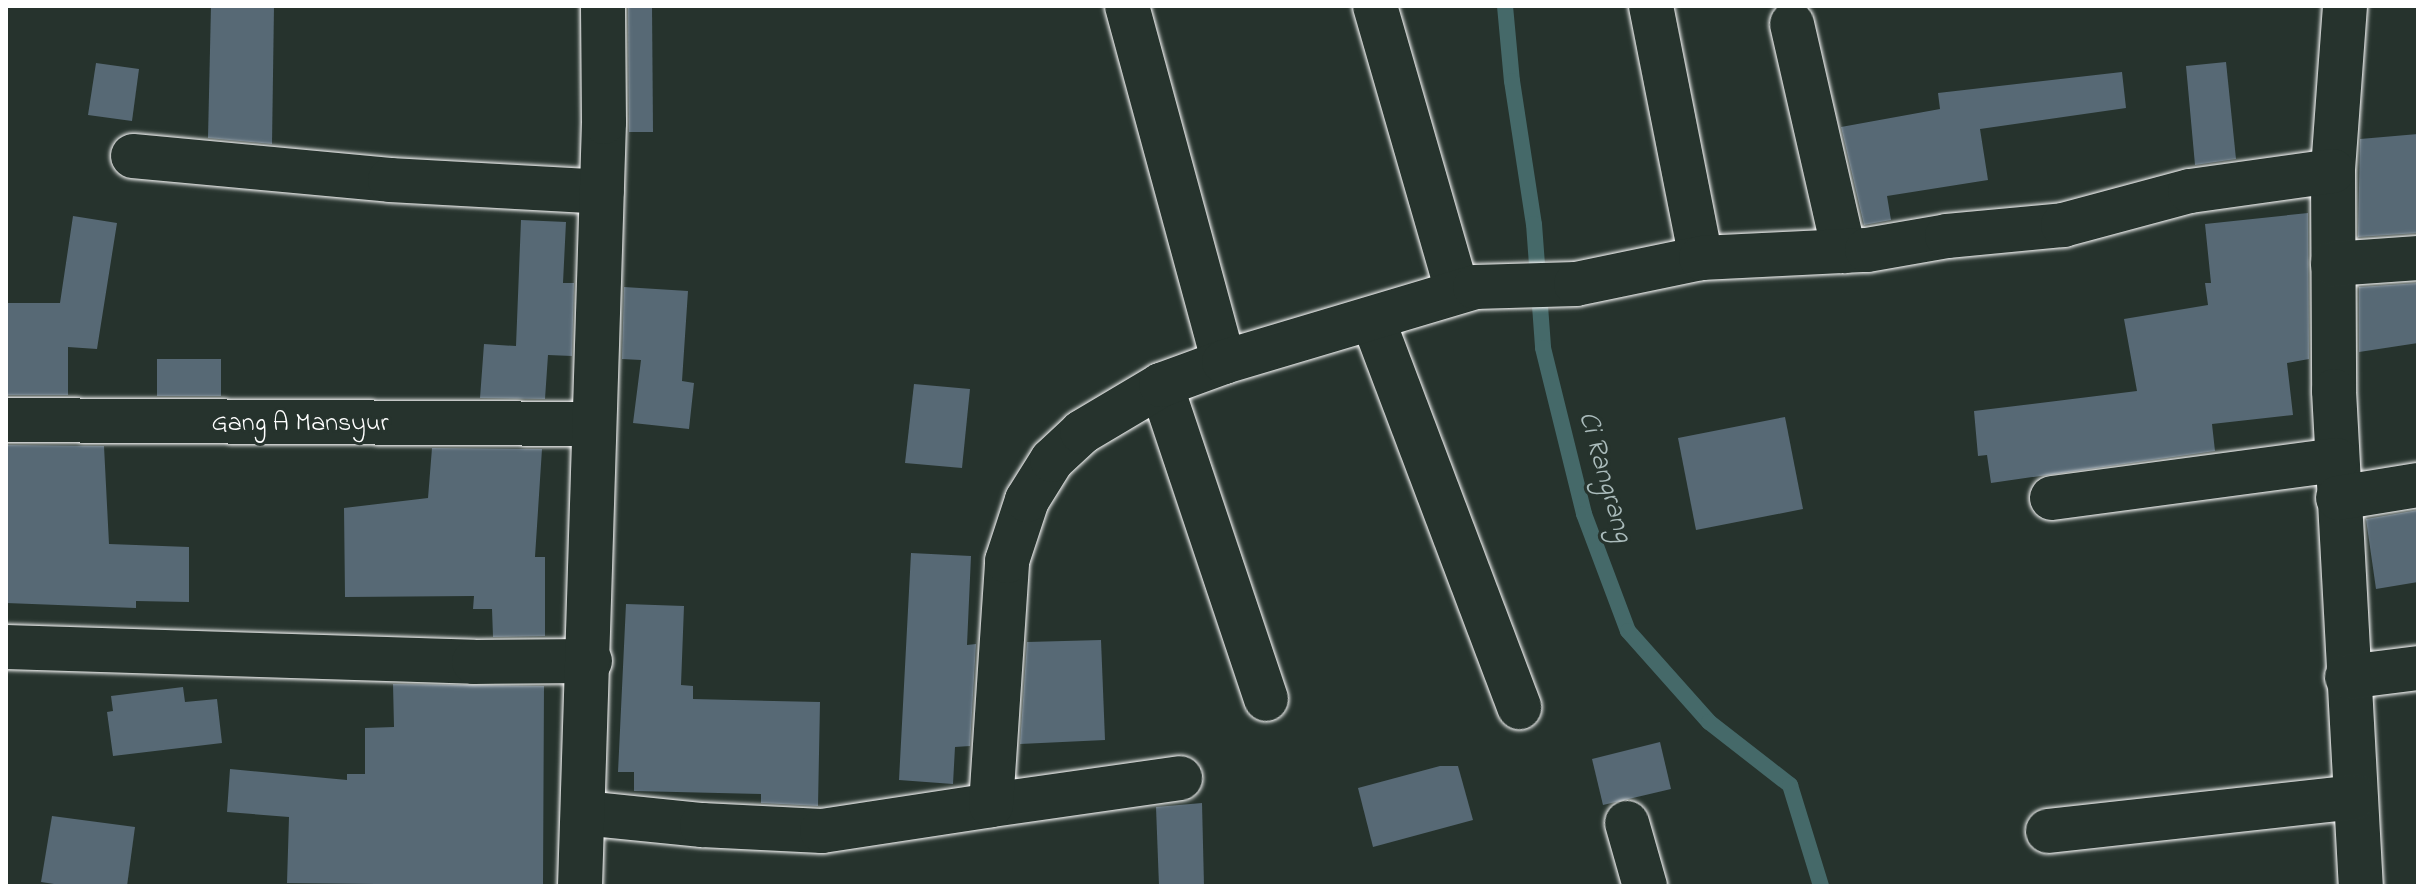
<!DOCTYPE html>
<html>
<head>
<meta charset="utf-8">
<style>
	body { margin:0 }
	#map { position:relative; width:2424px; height:892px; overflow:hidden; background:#26332d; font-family:"Indie Flower",sans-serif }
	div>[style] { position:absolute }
	.stream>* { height:16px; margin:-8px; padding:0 8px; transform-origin:8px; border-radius:8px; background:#456969 }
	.building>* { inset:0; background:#576975 }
	.roads { filter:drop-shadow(0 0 2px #fff) drop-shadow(0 0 2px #fff) }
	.minor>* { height:44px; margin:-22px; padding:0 22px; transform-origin:22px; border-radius:22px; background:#26332d }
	span { translate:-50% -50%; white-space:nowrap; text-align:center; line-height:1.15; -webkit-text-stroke:6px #26332d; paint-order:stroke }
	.street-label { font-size:26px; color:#fff }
	.water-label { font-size:28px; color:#abbcbc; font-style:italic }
	.frame { position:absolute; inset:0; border:8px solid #fff; pointer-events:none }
</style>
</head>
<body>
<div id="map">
	<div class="stream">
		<i style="left:1505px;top:6px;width:75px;rotate:84.7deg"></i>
		<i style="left:1512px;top:81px;width:145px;rotate:81.3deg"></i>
		<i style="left:1534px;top:224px;width:124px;rotate:85.8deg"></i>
		<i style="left:1543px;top:348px;width:171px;rotate:76.1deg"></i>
		<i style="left:1584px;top:514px;width:125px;rotate:69.4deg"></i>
		<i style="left:1628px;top:631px;width:122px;rotate:48.3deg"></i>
		<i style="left:1709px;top:722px;width:103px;rotate:37.9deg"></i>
		<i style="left:1790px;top:785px;width:106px;rotate:72.9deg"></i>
	</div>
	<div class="building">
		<i style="clip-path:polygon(211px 6px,274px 6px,272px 144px,208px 138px)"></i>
		<i style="clip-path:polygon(628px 6px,652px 6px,653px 132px,629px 132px)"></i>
		<i style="clip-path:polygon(2226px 62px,2236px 159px,2195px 165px,2186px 66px)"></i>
		<i style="clip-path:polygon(96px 63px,139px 69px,132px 121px,88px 115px)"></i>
		<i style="clip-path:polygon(2122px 72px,2126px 108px,1980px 129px,1988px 180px,1887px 196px,1891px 220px,1864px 225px,1841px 127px,1940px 109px,1938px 93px)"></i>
		<i style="clip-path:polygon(2418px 134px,2418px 233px,2358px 237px,2360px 139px)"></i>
		<i style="clip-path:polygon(2308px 213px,2309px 359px,2287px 363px,2293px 415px,2212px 424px,2215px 451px,1991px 483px,1987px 455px,1978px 456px,1974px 411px,2137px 391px,2124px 319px,2208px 305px,2205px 283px,2211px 283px,2205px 224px)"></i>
		<i style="clip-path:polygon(73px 216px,117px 223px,97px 349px,68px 347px,68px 395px,6px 395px,6px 303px,60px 303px)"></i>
		<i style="clip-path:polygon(521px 220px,566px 222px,563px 283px,574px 283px,572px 356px,548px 355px,545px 399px,480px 398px,484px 344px,516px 346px)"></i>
		<i style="clip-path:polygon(2418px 283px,2418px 343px,2359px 352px,2359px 287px)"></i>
		<i style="clip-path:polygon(624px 287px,688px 291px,682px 381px,694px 383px,689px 429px,633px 423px,641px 360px,622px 359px)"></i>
		<i style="clip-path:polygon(157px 359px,221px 359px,221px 396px,157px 396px)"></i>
		<i style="clip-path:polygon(914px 384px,970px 389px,962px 468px,905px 463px)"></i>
		<i style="clip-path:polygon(1785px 417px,1803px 509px,1696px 530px,1678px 438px)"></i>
		<i style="clip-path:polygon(6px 445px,104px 446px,109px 544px,189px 547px,189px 602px,136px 601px,136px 608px,6px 603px)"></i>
		<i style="clip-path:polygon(432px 448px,542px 449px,535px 557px,545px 557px,545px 636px,493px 637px,492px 609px,473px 609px,474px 596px,345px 597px,344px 508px,428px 498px)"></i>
		<i style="clip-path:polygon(2418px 510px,2418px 582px,2376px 589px,2366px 519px)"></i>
		<i style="clip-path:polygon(911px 553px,971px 556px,967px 645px,976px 644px,970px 746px,955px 747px,953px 784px,899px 780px)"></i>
		<i style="clip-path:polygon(626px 604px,684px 606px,681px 685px,693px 686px,693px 699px,820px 702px,818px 806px,761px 803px,761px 794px,634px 791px,634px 772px,618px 772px)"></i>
		<i style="clip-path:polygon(1101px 640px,1105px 740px,1020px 744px,1027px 642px)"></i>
		<i style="clip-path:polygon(393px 684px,544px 686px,543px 886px,287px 883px,289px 817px,227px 812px,230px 769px,347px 780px,347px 774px,365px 774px,365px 728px,394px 727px)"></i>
		<i style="clip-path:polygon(183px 687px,185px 702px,217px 699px,222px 743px,113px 756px,107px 712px,113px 711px,111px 696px)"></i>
		<i style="clip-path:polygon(1660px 742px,1671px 789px,1603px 805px,1592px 759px)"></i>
		<i style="clip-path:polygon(1440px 766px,1458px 766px,1473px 820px,1373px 847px,1358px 788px)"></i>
		<i style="clip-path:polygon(1202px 803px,1204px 886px,1159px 886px,1156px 807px)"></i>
		<i style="clip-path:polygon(52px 816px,135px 827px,127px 886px,67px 886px,41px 882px)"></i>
	</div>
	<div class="roads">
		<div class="minor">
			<i style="left:1127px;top:6px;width:369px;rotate:74.8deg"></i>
			<i style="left:1375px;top:6px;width:296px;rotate:73.9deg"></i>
			<i style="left:1651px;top:6px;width:257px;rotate:78.8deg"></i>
			<i style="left:2345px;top:6px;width:165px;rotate:94.2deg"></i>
			<i style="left:2333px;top:171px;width:220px;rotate:89.7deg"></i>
			<i style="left:2334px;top:391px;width:496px;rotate:86.9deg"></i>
			<i style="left:1792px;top:24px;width:233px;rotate:77.1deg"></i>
			<i style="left:133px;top:156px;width:258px;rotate:5.3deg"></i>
			<i style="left:390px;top:180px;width:212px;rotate:3.2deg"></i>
			<i style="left:2333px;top:264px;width:85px;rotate:-4deg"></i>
			<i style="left:1373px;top:320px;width:414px;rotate:69.3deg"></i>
			<i style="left:1161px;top:385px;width:331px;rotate:71.5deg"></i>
			<i style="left:6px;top:420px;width:588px;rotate:0.39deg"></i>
			<i style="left:2052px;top:498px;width:287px;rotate:-7.6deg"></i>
			<i style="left:2338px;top:498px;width:81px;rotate:-9.2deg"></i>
			<i style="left:6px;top:647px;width:468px;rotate:1.8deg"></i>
			<i style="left:474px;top:662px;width:116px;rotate:-0.5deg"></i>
			<i style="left:2347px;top:677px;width:72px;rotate:-7.2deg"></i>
			<i style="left:991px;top:805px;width:191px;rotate:-8.1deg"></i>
			<i style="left:583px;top:813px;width:120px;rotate:5.8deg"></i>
			<i style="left:702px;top:825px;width:120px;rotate:2.9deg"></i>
			<i style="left:822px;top:831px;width:171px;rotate:-8.7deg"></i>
			<i style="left:991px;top:805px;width:245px;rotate:-86.2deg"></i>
			<i style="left:1007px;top:561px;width:64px;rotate:-71.8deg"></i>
			<i style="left:1027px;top:500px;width:47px;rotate:-58deg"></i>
			<i style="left:1052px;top:460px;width:41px;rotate:-43deg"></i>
			<i style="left:1082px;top:432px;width:92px;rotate:-30.7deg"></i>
			<i style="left:1161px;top:385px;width:67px;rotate:-20.1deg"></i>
			<i style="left:1224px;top:362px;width:262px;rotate:-16.6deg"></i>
			<i style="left:1475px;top:287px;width:101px;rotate:-1.7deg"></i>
			<i style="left:1576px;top:284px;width:128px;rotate:-11.7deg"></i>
			<i style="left:1701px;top:258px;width:166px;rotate:-2.8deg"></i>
			<i style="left:1867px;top:250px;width:81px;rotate:-9.9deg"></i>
			<i style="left:1947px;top:236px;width:117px;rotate:-5.4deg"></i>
			<i style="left:2063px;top:225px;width:131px;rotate:-15deg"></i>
			<i style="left:2190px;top:191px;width:144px;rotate:-8deg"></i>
			<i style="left:1627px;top:823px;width:66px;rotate:74.1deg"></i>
			<i style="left:2048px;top:831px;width:309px;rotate:-6.3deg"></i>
			<i style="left:580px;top:886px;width:764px;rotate:-88.2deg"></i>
			<i style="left:604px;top:122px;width:116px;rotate:-90.5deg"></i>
		</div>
	</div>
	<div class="street-label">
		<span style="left:300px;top:425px">Gang A Mansyur</span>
	</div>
	<div class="water-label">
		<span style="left:1604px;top:477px;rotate:74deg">Ci Rangrang</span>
	</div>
	<div class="frame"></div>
</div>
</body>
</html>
